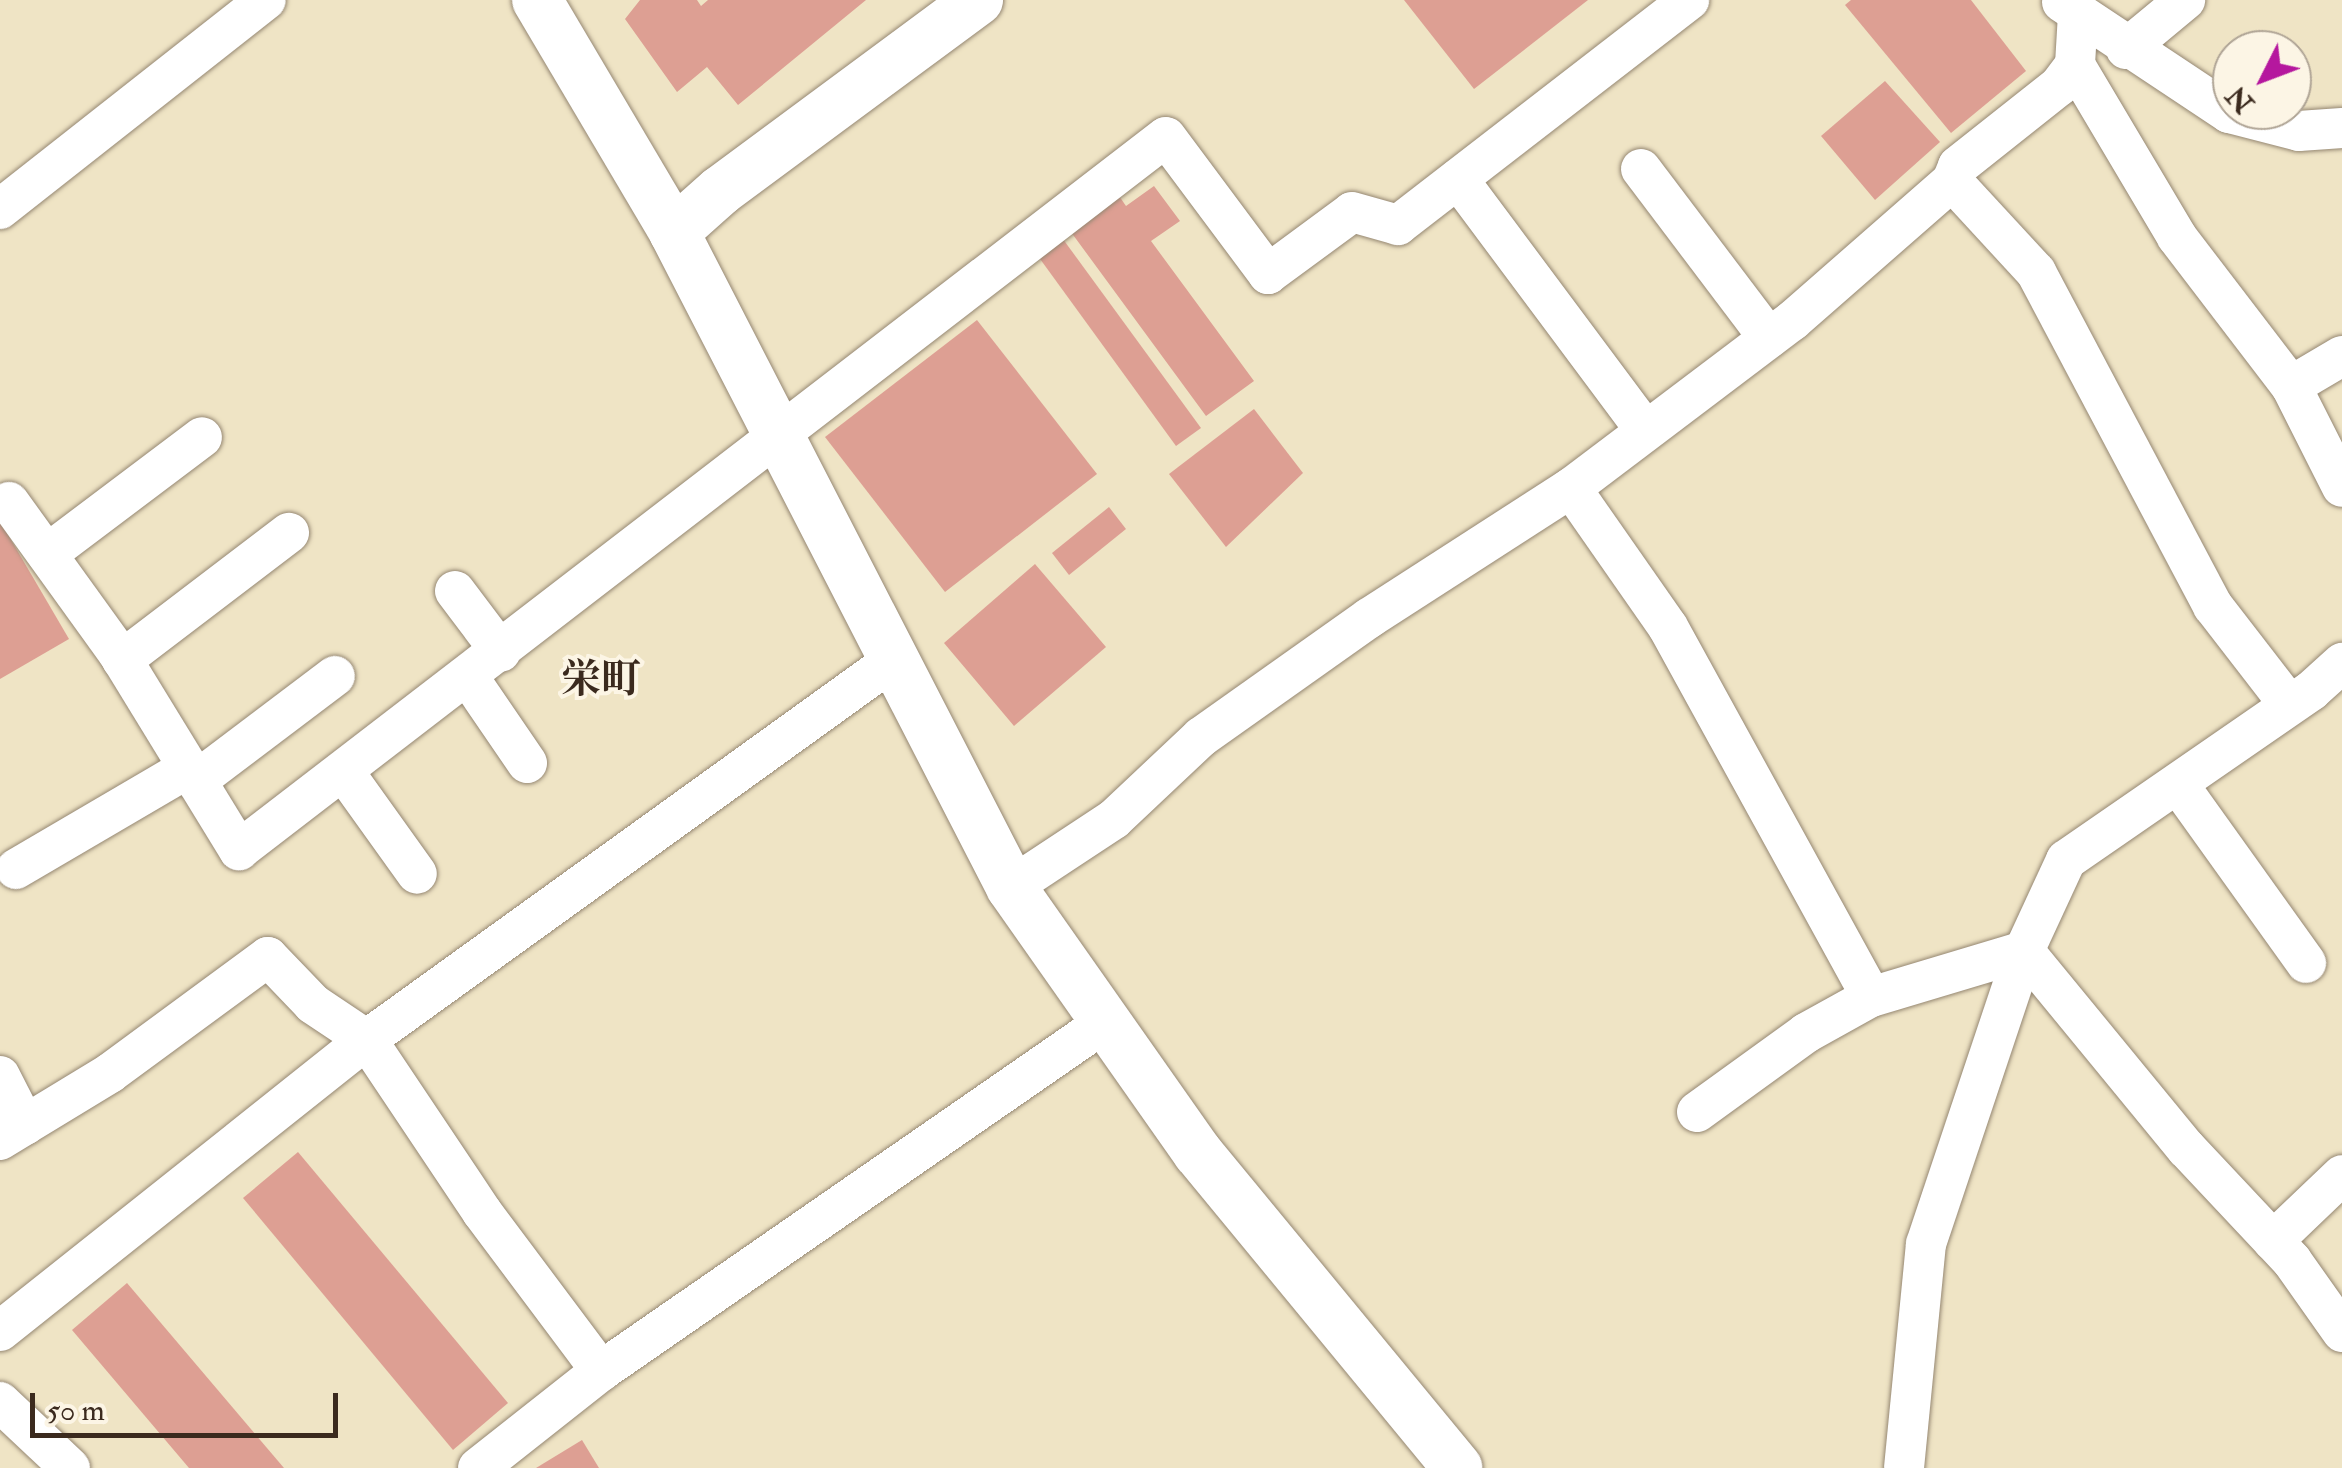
<!DOCTYPE html>
<html>
<head>
<meta charset="utf-8">
<style>
	body { margin:0 }
	#map { position:relative; width:2342px; height:1468px; overflow:hidden; background:#efe4c5; font-family:"IM FELL Double Pica","Noto Serif JP",serif }
	div>[style] { position:absolute }
	.building>* { inset:0; background:#dd9f93 }
	.roads { filter:drop-shadow(0 0 2px #958772) drop-shadow(0 0 2px #958772) }
	.minor>* { height:40px; margin:-20px; padding:0 20px; transform-origin:20px; border-radius:20px; background:#fff }
	.tertiary>* { height:50px; margin:-25px; padding:0 25px; transform-origin:25px; border-radius:25px; background:#fff }
	span { translate:-50% -50%; white-space:nowrap; text-align:center; line-height:1.15; -webkit-text-stroke:8px #fcf5e5; paint-order:stroke }
	.quarter-label { font-size:40px; color:#3b2a1e; font-weight:700 }
	.north { position:absolute; left:2212px; top:30px; width:100px; height:100px; box-sizing:border-box; background:#fcf5e5; border:2px solid #afa495; border-radius:50%; rotate:228deg; font-size:28px; font-weight:700; line-height:40px; text-align:center; color:#3b2a1e }
	.north::after { content:''; display:block; margin:auto; width:35px; height:45px; background:#b5179e; clip-path:polygon(50% 0,100% 100%,50% 72%,0 100%) }
	.scale { position:absolute; left:30px; top:1393px; width:308px; height:45px; box-sizing:border-box; border:5px solid #3b2a1e; border-top:0; padding-left:12px; font-size:30px; line-height:35px; white-space:nowrap; color:#3b2a1e; -webkit-text-stroke:8px #fcf5e5; paint-order:stroke }
</style>
</head>
<body>
<div id="map">
	<div class="building">
		<i style="clip-path:polygon(640px 0,697px 0,701px 6px,708px 0,866px 0,738px 105px,707px 67px,677px 92px,625px 19px)"></i>
		<i style="clip-path:polygon(1404px 0,1588px 0,1474px 89px)"></i>
		<i style="clip-path:polygon(1851px 0,1971px 0,2026px 71px,1951px 133px,1845px 5px)"></i>
		<i style="clip-path:polygon(1885px 81px,1940px 142px,1875px 200px,1821px 136px)"></i>
		<i style="clip-path:polygon(1154px 186px,1180px 221px,1151px 241px,1254px 381px,1206px 416px,1068px 228px,1117px 193px,1126px 206px)"></i>
		<i style="clip-path:polygon(1060px 235px,1201px 428px,1176px 446px,1035px 252px)"></i>
		<i style="clip-path:polygon(977px 320px,1097px 474px,945px 592px,825px 437px)"></i>
		<i style="clip-path:polygon(1254px 409px,1303px 473px,1226px 547px,1169px 474px)"></i>
		<i style="clip-path:polygon(1109px 507px,1126px 529px,1069px 575px,1052px 553px)"></i>
		<i style="clip-path:polygon(0 521px,69px 639px,0 679px)"></i>
		<i style="clip-path:polygon(1035px 564px,1106px 647px,1014px 726px,944px 643px)"></i>
		<i style="clip-path:polygon(298px 1152px,508px 1403px,453px 1450px,243px 1198px)"></i>
		<i style="clip-path:polygon(127px 1283px,284px 1468px,189px 1468px,72px 1330px)"></i>
		<i style="clip-path:polygon(582px 1440px,599px 1468px,536px 1468px)"></i>
	</div>
	<div class="roads">
		<div class="minor">
			<i style="left:2062px;top:2px;width:201px;rotate:33.6deg"></i>
			<i style="left:2229px;top:113px;width:72px;rotate:14.4deg"></i>
			<i style="left:2299px;top:131px;width:43px;rotate:-4deg"></i>
			<i style="left:2078px;top:14px;width:51px;rotate:93.4deg"></i>
			<i style="left:2075px;top:65px;width:200px;rotate:59.3deg"></i>
			<i style="left:2177px;top:237px;width:188px;rotate:52.6deg"></i>
			<i style="left:2291px;top:386px;width:113px;rotate:63.2deg"></i>
			<i style="left:2126px;top:49px;width:77px;rotate:-39.7deg"></i>
			<i style="left:1641px;top:169px;width:212px;rotate:52.9deg"></i>
			<i style="left:1458px;top:179px;width:314px;rotate:53.3deg"></i>
			<i style="left:1952px;top:181px;width:124px;rotate:47.3deg"></i>
			<i style="left:2036px;top:272px;width:378px;rotate:62.1deg"></i>
			<i style="left:2213px;top:606px;width:123px;rotate:52.3deg"></i>
			<i style="left:0;top:209px;width:338px;rotate:-38.2deg"></i>
			<i style="left:2291px;top:386px;width:59px;rotate:-30.5deg"></i>
			<i style="left:1571px;top:488px;width:169px;rotate:55.1deg"></i>
			<i style="left:1668px;top:627px;width:422px;rotate:61.2deg"></i>
			<i style="left:1871px;top:997px;width:160px;rotate:-16.7deg"></i>
			<i style="left:2024px;top:951px;width:255px;rotate:50.6deg"></i>
			<i style="left:2186px;top:1148px;width:155px;rotate:46.8deg"></i>
			<i style="left:2292px;top:1261px;width:87px;rotate:54.8deg"></i>
			<i style="left:9px;top:502px;width:190px;rotate:54.2deg"></i>
			<i style="left:120px;top:656px;width:228px;rotate:58.5deg"></i>
			<i style="left:239px;top:850px;width:1169px;rotate:-37.57deg"></i>
			<i style="left:1166px;top:137px;width:171px;rotate:53.3deg"></i>
			<i style="left:1268px;top:274px;width:104px;rotate:-36.4deg"></i>
			<i style="left:1352px;top:212px;width:48px;rotate:15.8deg"></i>
			<i style="left:1398px;top:225px;width:368px;rotate:-37.7deg"></i>
			<i style="left:47px;top:554px;width:194px;rotate:-37deg"></i>
			<i style="left:455px;top:591px;width:76px;rotate:53deg"></i>
			<i style="left:122px;top:660px;width:210px;rotate:-37.3deg"></i>
			<i style="left:469px;top:678px;width:103px;rotate:55.7deg"></i>
			<i style="left:344px;top:772px;width:125px;rotate:54.4deg"></i>
			<i style="left:196px;top:781px;width:174px;rotate:-37.1deg"></i>
			<i style="left:2178px;top:784px;width:220px;rotate:54.4deg"></i>
			<i style="left:16px;top:869px;width:199px;rotate:-30.4deg"></i>
			<i style="left:1011px;top:887px;width:123px;rotate:-33.4deg"></i>
			<i style="left:1114px;top:819px;width:120px;rotate:-43.3deg"></i>
			<i style="left:1201px;top:737px;width:206px;rotate:-35.3deg"></i>
			<i style="left:1369px;top:618px;width:240px;rotate:-32.8deg"></i>
			<i style="left:1571px;top:488px;width:277px;rotate:-37.1deg"></i>
			<i style="left:1792px;top:321px;width:213px;rotate:-41.2deg"></i>
			<i style="left:1952px;top:181px;width:16px;rotate:-68deg"></i>
			<i style="left:1958px;top:166px;width:129px;rotate:-38.4deg"></i>
			<i style="left:2059px;top:86px;width:26px;rotate:-53deg"></i>
			<i style="left:0;top:1076px;width:55px;rotate:63deg"></i>
			<i style="left:1697px;top:1112px;width:135px;rotate:-35.9deg"></i>
			<i style="left:1806px;top:1033px;width:74px;rotate:-29deg"></i>
			<i style="left:0;top:1140px;width:129px;rotate:-31.3deg"></i>
			<i style="left:110px;top:1073px;width:196px;rotate:-36.3deg"></i>
			<i style="left:268px;top:957px;width:65px;rotate:46.2deg"></i>
			<i style="left:313px;top:1004px;width:65px;rotate:33.7deg"></i>
			<i style="left:367px;top:1040px;width:207px;rotate:56.2deg"></i>
			<i style="left:482px;top:1212px;width:199px;rotate:53.2deg"></i>
			<i style="left:2273px;top:1241px;width:95px;rotate:-43.7deg"></i>
			<i style="left:0;top:1331px;width:463px;rotate:-38.5deg"></i>
			<i style="left:362px;top:1043px;width:653px;rotate:-35.78deg"></i>
			<i style="left:0;top:1402px;width:96px;rotate:43.3deg"></i>
			<i style="left:478px;top:1468px;width:157px;rotate:-38.3deg"></i>
			<i style="left:601px;top:1371px;width:612px;rotate:-34.68deg"></i>
			<i style="left:1904px;top:1468px;width:225px;rotate:-84.4deg"></i>
			<i style="left:1926px;top:1244px;width:309px;rotate:-71.5deg"></i>
			<i style="left:2024px;top:951px;width:100px;rotate:-65.2deg"></i>
			<i style="left:2066px;top:860px;width:298px;rotate:-34.6deg"></i>
			<i style="left:2311px;top:691px;width:42px;rotate:-42.1deg"></i>
		</div>
		<div class="tertiary">
			<i style="left:537px;top:0;width:269px;rotate:59.4deg"></i>
			<i style="left:674px;top:232px;width:737px;rotate:62.77deg"></i>
			<i style="left:1011px;top:887px;width:325px;rotate:54.9deg"></i>
			<i style="left:1198px;top:1153px;width:408px;rotate:50.5deg"></i>
			<i style="left:674px;top:232px;width:62px;rotate:-41.7deg"></i>
			<i style="left:720px;top:191px;width:321px;rotate:-36.5deg"></i>
		</div>
	</div>
	<div class="quarter-label">
		<span style="left:601px;top:680px">栄町</span>
	</div>
	<div class="north">N</div>
	<div class="scale">50 m</div>
</div>
</body>
</html>
